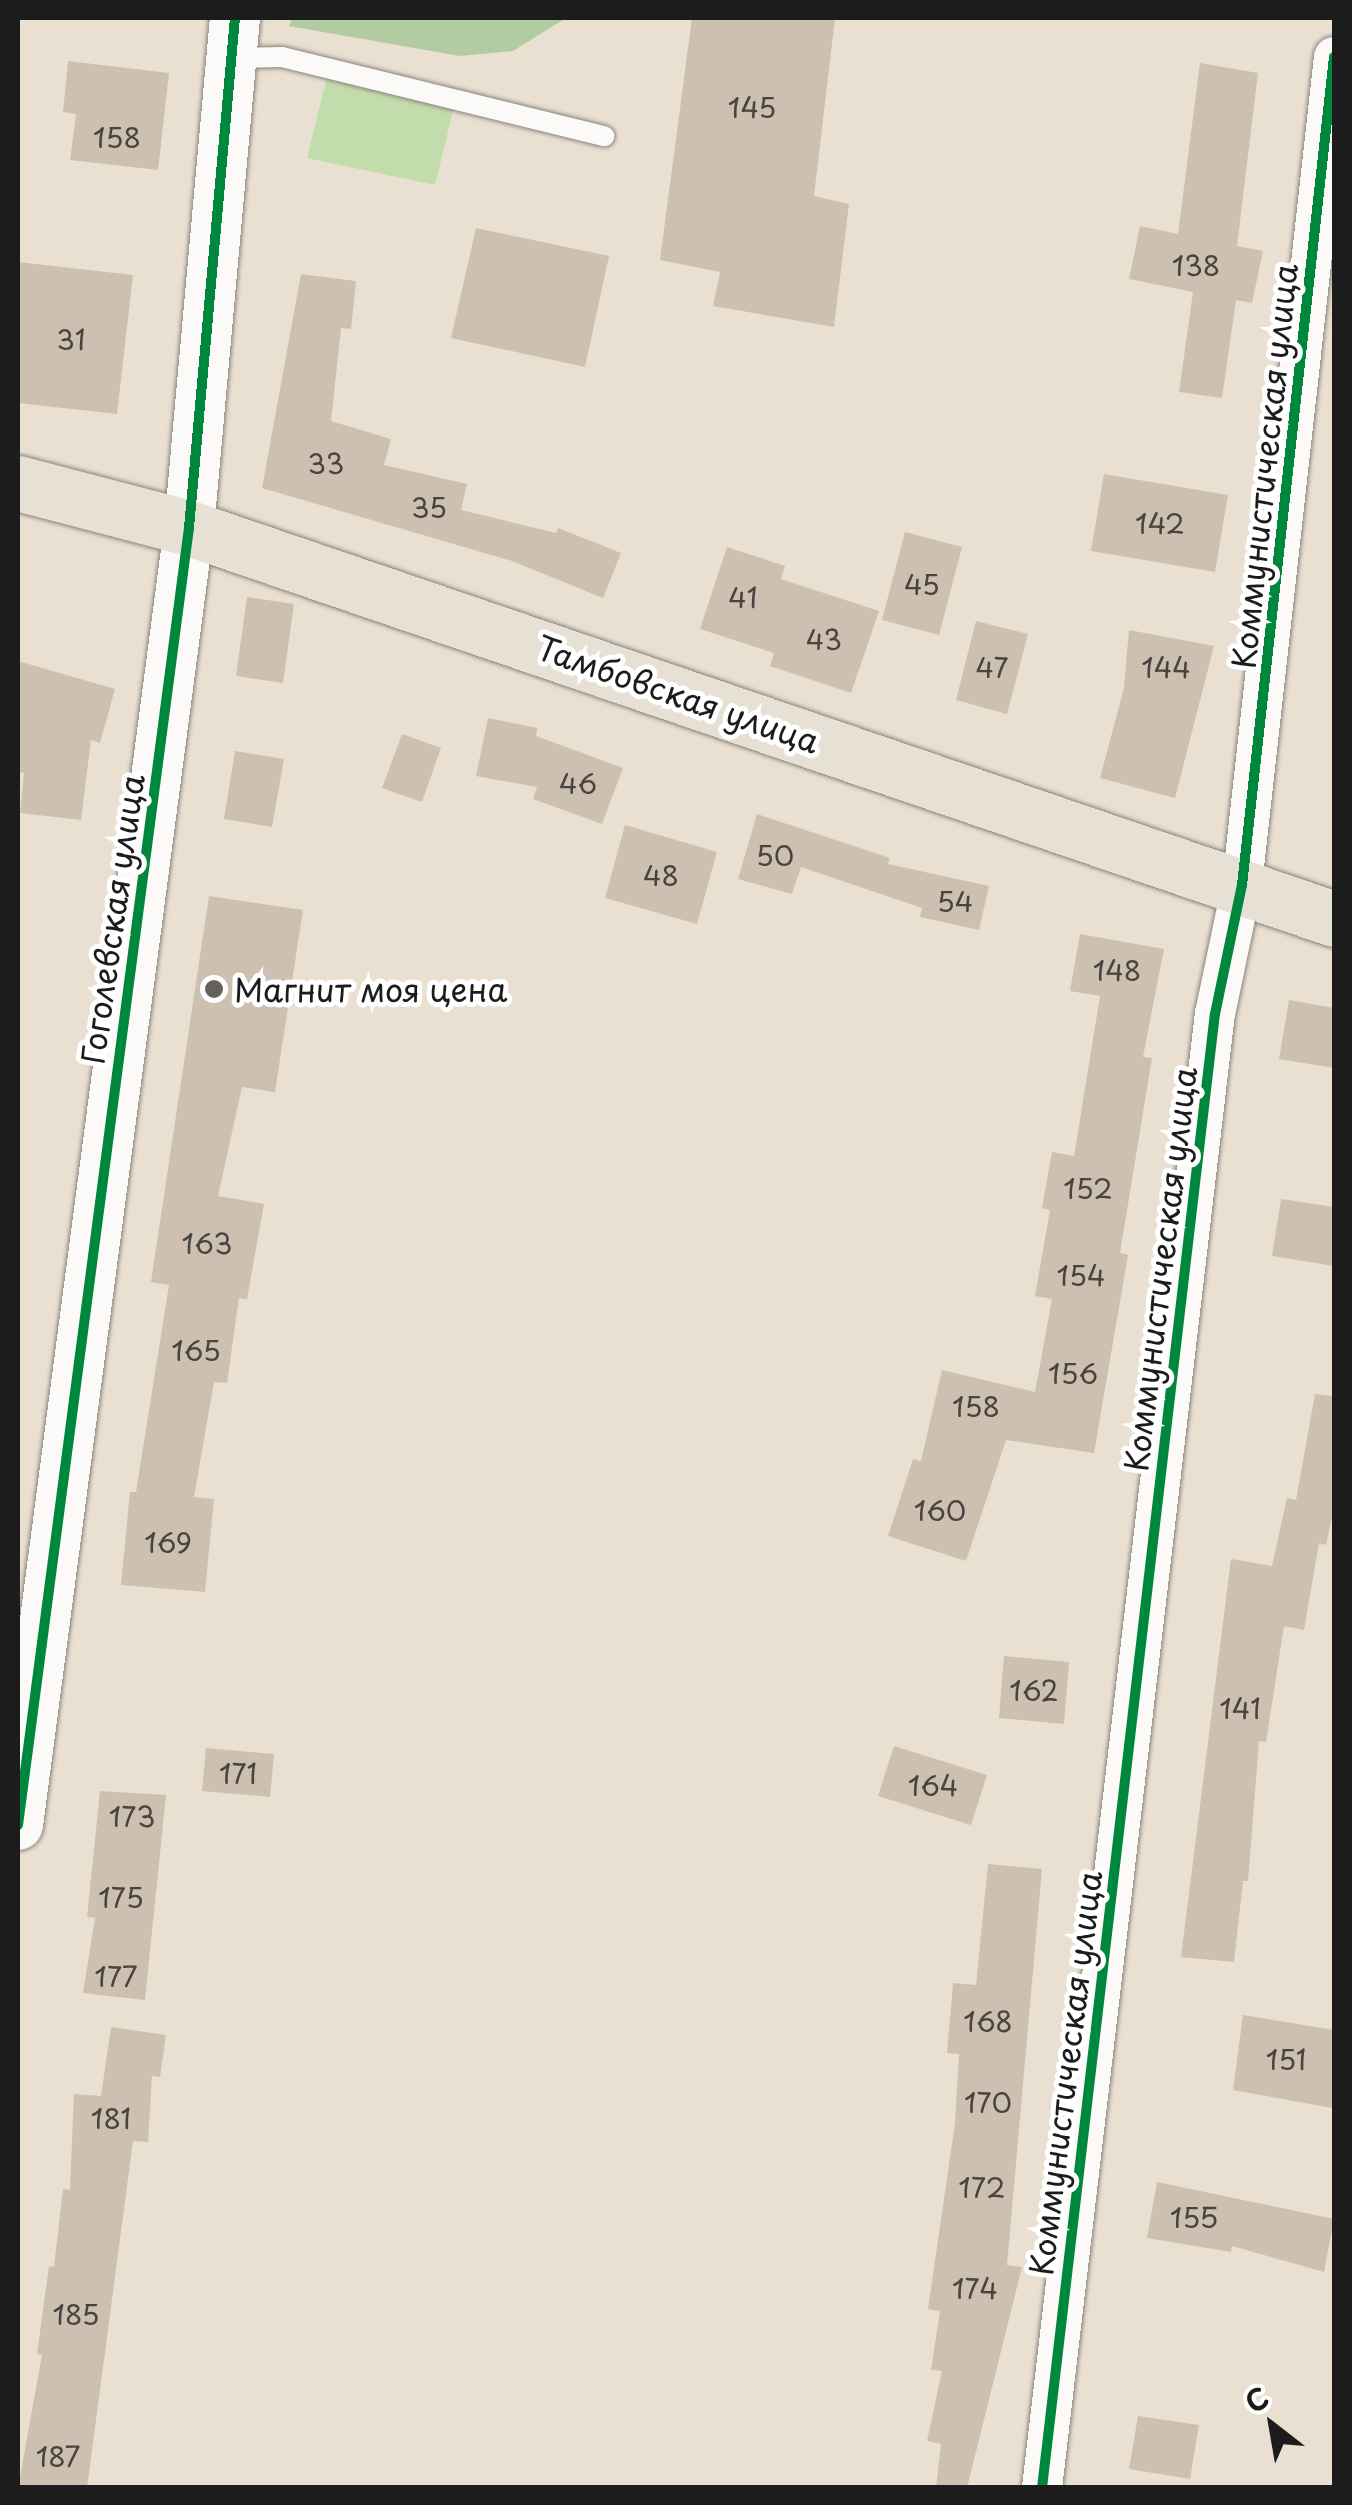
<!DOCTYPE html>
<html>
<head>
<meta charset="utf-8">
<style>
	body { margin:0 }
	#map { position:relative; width:1352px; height:2505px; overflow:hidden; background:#e9e0d1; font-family:"Playpen Sans",sans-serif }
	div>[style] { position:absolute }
	.green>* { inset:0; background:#c2ddac }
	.forest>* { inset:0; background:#b0cca0 }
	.building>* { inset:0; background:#cdc0b1 }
	.roads { filter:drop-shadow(0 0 2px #89847d) drop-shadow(0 0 2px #89847d) }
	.service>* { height:20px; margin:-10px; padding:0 10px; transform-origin:10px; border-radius:10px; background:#fcfaf8 }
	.minor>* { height:40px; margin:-20px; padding:0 20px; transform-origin:20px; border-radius:20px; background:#fcfaf8 }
	.tertiary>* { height:50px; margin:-25px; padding:0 25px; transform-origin:25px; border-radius:25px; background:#fcfaf8 }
	.primary>* { height:55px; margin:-27.5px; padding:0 27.5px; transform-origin:27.5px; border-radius:27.5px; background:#e6e1d4 }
	.cycleway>* { height:10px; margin:-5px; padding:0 5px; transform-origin:5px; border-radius:5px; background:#00873e }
	.dots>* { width:28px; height:28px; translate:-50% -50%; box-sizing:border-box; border:5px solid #fff; border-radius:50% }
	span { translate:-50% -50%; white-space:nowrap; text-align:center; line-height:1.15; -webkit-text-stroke:10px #fff; paint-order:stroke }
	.number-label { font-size:28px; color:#484541 }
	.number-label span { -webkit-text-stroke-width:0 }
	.street-label { font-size:32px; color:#1c1c1c }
	.poi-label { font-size:32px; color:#1c1c1c }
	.left { translate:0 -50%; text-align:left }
	.frame { position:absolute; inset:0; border:20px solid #1c1c1c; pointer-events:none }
	.north { position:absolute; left:1222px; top:2375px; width:100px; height:100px; -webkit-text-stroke:8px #fff; paint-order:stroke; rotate:329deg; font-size:28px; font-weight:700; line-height:40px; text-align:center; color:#1c1c1c }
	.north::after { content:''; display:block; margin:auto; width:35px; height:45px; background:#1c1c1c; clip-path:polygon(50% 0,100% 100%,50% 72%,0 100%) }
</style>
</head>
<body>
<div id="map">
	<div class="green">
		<i style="clip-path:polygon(329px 68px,456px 99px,435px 185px,307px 158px)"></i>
	</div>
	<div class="forest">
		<i style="clip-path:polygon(292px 18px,566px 18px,513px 51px,460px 56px,289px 26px)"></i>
	</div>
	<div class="building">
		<i style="clip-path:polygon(692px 18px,835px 18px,814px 196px,849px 204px,834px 327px,713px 306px,720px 272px,660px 260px)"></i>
		<i style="clip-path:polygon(68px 61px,169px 73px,158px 170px,70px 160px,76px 114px,63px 112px)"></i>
		<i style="clip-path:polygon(1200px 63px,1258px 73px,1237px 246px,1263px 251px,1252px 303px,1236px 300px,1222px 398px,1179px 392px,1193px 292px,1129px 279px,1140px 226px,1178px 234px)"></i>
		<i style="clip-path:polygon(476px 228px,609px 256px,585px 367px,451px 338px)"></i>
		<i style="clip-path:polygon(18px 262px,133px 275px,117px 414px,18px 403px)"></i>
		<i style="clip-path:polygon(301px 274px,356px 281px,351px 329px,341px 328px,331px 421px,391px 439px,384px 465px,467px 484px,461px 510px,556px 533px,558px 528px,621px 553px,603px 598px,512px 561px,262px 488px)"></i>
		<i style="clip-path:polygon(1104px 474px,1228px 495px,1215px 572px,1091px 551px)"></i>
		<i style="clip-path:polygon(905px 532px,962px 547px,939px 635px,882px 620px)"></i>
		<i style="clip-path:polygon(727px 547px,785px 566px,781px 579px,879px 611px,851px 693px,770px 666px,774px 653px,700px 629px)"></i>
		<i style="clip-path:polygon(247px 597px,294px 604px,283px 683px,236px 676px)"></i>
		<i style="clip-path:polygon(976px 621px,1028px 634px,1007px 714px,956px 700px)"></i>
		<i style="clip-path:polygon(1129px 630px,1214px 646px,1175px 798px,1100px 778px,1124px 688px)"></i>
		<i style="clip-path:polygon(18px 661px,115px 689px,100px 743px,91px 740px,81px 820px,20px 813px,24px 773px,18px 772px)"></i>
		<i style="clip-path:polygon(488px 718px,537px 728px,536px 736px,623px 768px,602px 824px,533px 799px,537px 787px,476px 776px)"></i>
		<i style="clip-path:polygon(402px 734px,441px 748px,422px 802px,382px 788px)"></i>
		<i style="clip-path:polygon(235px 751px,284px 759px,272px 827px,224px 819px)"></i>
		<i style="clip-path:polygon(757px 814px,890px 858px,888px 864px,989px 886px,979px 930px,920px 917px,922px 908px,801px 867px,792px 894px,738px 879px)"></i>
		<i style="clip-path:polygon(625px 825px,717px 852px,697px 924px,605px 898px)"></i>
		<i style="clip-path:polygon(209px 896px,303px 910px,275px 1092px,242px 1087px,218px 1196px,264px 1204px,247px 1299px,239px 1298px,227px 1383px,214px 1382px,194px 1497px,214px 1499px,205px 1592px,121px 1585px,130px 1492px,136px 1492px,169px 1285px,151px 1282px)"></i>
		<i style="clip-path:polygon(1080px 934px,1164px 949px,1143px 1057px,1152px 1058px,1120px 1253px,1128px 1255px,1094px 1453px,1006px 1440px,966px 1561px,888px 1536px,913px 1459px,921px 1461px,942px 1370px,1035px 1392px,1052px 1299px,1035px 1296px,1050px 1210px,1042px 1208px,1052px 1152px,1074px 1156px,1100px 996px,1070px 991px)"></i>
		<i style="clip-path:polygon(1289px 1000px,1334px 1008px,1334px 1068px,1279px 1059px)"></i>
		<i style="clip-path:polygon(1281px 1199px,1334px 1207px,1334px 1266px,1272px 1256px)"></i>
		<i style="clip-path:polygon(1315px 1394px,1334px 1396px,1334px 1508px,1326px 1545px,1319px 1543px,1304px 1630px,1284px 1626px,1266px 1742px,1259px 1741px,1248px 1881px,1243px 1881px,1234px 1962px,1181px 1957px,1231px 1559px,1272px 1566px,1287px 1498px,1296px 1500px)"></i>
		<i style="clip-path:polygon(1004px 1656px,1069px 1662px,1064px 1724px,999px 1718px)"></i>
		<i style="clip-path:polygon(894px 1746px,987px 1775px,971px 1825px,878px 1796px)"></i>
		<i style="clip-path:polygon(206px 1748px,274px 1754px,270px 1797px,202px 1791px)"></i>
		<i style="clip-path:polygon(100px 1791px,166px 1795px,145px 2000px,83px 1993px,95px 1918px,87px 1917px)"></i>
		<i style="clip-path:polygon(988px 1864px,1042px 1869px,1007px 2265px,1022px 2267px,967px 2488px,936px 2488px,941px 2444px,927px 2441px,942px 2371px,931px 2370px,940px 2311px,928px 2309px,955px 2123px,959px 2054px,947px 2053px,953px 1983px,976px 1985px)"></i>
		<i style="clip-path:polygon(1243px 2015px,1334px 2030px,1332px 2108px,1233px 2090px)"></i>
		<i style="clip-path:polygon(111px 2027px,166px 2035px,160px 2077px,152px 2076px,148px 2142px,133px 2141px,87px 2488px,18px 2488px,42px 2355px,37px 2354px,49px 2266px,54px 2267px,63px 2189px,70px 2190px,74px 2094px,101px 2096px)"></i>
		<i style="clip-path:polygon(1157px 2182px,1334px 2219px,1324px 2272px,1232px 2246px,1231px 2252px,1147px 2238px)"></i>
		<i style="clip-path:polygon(1138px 2416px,1199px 2425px,1190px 2479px,1129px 2469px)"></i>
	</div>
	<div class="roads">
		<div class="service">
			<i style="left:233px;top:58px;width:49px;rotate:-1.2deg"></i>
			<i style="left:282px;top:57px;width:332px;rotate:13.8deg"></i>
		</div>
		<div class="minor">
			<i style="left:1042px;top:2488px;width:1484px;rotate:-83.31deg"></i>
			<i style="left:1215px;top:1014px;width:132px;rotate:-78.2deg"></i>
			<i style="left:1242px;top:885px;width:833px;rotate:-83.66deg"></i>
		</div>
		<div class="tertiary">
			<i style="left:18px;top:1825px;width:1308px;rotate:-82.49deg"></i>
			<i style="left:189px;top:528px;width:512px;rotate:-84.85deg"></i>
		</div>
		<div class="primary">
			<i style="left:18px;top:483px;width:177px;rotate:14.7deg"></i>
			<i style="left:189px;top:528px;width:1210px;rotate:18.85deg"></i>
		</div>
	</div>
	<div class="cycleway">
		<i style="left:18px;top:1825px;width:1308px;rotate:-82.49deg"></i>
		<i style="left:189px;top:528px;width:512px;rotate:-84.85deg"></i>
		<i style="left:1042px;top:2488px;width:1484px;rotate:-83.31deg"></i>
		<i style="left:1215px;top:1014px;width:132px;rotate:-78.2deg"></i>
		<i style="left:1242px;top:885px;width:833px;rotate:-83.66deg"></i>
	</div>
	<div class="dots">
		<i style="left:214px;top:989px;background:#64615b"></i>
	</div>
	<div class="number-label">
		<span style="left:752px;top:107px">145</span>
		<span style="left:117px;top:137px">158</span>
		<span style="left:1196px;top:265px">138</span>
		<span style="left:71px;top:339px">31</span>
		<span style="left:326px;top:463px">33</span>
		<span style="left:429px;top:507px">35</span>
		<span style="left:1160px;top:523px">142</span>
		<span style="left:922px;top:584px">45</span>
		<span style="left:743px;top:597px">41</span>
		<span style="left:824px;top:639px">43</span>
		<span style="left:992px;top:667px">47</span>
		<span style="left:1166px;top:667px">144</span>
		<span style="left:578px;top:783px">46</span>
		<span style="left:775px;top:855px">50</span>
		<span style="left:661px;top:875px">48</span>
		<span style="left:955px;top:901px">54</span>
		<span style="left:1117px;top:970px">148</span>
		<span style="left:1088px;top:1188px">152</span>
		<span style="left:207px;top:1243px">163</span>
		<span style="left:1081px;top:1275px">154</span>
		<span style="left:196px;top:1350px">165</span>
		<span style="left:1073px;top:1373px">156</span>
		<span style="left:976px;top:1406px">158</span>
		<span style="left:940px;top:1510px">160</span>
		<span style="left:168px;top:1542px">169</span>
		<span style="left:1034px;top:1690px">162</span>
		<span style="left:1240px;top:1708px">141</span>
		<span style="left:238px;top:1773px">171</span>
		<span style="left:933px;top:1785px">164</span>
		<span style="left:132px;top:1816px">173</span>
		<span style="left:121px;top:1897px">175</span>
		<span style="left:116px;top:1976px">177</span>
		<span style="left:988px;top:2021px">168</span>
		<span style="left:1286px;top:2059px">151</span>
		<span style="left:988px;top:2102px">170</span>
		<span style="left:111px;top:2118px">181</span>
		<span style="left:982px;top:2187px">172</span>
		<span style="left:1194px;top:2217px">155</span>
		<span style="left:975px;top:2288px">174</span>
		<span style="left:76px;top:2314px">185</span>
		<span style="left:58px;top:2456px">187</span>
	</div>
	<div class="street-label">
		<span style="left:1264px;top:466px;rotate:-84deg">Коммунистическая улица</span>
		<span style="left:678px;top:694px;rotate:19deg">Тамбовская улица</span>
		<span style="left:112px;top:919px;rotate:-82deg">Гоголевская улица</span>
		<span style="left:1160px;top:1269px;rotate:-83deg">Коммунистическая улица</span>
		<span style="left:1065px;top:2073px;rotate:-83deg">Коммунистическая улица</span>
	</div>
	<div class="poi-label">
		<span class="left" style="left:234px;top:989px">Магнит моя цена</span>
	</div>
	<div class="frame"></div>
	<div class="north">С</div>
</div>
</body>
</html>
